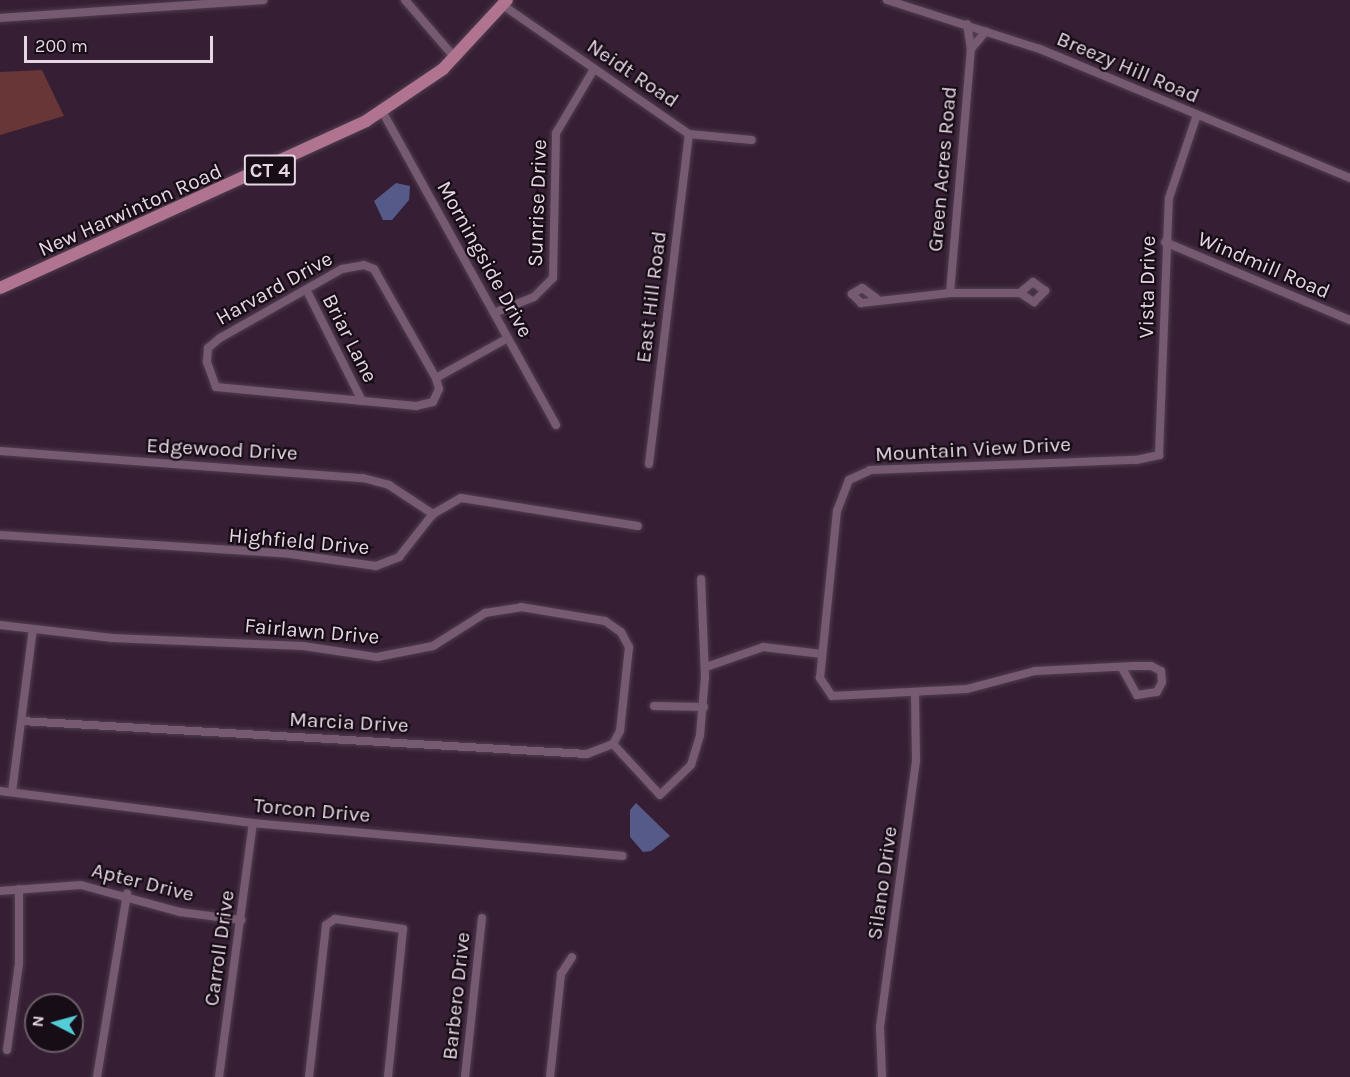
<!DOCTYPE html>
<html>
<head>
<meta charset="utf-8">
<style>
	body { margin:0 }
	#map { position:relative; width:1350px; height:1077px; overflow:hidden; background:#361f34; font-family:Karla,sans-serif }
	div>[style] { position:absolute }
	.green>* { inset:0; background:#683636 }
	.water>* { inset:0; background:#555a89 }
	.roads { filter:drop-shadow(0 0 2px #513e4f) drop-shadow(0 0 2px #513e4f) }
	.minor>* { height:8px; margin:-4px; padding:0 4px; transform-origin:4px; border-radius:4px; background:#755a72 }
	.primary>* { height:12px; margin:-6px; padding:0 6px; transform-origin:6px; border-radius:6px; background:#b07491 }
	span { translate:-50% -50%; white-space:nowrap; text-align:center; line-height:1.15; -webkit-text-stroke:4.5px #170d16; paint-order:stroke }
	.shield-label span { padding:2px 4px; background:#170d16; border:2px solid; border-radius:4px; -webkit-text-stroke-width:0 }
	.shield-label { font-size:20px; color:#e6d6e4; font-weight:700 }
	.street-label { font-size:21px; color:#e6d6e4 }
	.north { position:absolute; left:24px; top:993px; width:60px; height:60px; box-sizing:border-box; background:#170d16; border:2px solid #6a5d68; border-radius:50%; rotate:276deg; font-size:16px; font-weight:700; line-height:24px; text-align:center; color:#e6d6e4 }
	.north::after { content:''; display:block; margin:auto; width:21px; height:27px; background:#52ccd5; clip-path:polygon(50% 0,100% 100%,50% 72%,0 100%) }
	.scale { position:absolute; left:24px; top:36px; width:189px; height:27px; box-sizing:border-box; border:3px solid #e6d6e4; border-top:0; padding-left:8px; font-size:18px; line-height:21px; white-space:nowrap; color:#e6d6e4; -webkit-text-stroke:4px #170d16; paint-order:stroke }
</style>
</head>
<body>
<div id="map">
	<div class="green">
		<i style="clip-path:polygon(42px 70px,64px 116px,0 135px,0 72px)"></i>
	</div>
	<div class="water">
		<i style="clip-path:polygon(396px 183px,410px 186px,409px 200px,392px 220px,383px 220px,374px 201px)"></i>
		<i style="clip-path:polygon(636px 803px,670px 836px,651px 851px,643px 852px,630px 837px,630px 810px)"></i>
	</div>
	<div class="roads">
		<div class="minor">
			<i style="left:405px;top:0;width:77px;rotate:49.2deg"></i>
			<i style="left:887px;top:0;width:161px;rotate:17.8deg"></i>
			<i style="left:1040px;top:49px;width:336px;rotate:22.6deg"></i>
			<i style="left:504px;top:6px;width:225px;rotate:34.7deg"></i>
			<i style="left:689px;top:134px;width:63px;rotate:5.4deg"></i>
			<i style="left:0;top:18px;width:264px;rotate:-3.9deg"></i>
			<i style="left:971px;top:49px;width:23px;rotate:-50deg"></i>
			<i style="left:382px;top:111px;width:359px;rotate:61deg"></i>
			<i style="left:1165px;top:242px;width:201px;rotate:22.9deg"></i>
			<i style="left:364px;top:265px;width:11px;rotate:22deg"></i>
			<i style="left:374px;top:269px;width:125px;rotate:60.4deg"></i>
			<i style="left:436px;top:378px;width:11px;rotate:75deg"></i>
			<i style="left:439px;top:389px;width:14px;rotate:115deg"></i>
			<i style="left:433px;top:402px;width:17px;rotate:167deg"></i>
			<i style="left:416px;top:406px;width:201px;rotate:-174.6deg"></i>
			<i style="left:216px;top:387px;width:27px;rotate:-110deg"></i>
			<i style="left:207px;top:362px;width:14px;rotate:-86deg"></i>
			<i style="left:208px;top:348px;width:16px;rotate:-40deg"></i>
			<i style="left:220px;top:338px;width:140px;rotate:-29.5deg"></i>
			<i style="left:342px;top:269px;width:22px;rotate:-10deg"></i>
			<i style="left:307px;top:291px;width:123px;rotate:63.4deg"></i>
			<i style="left:950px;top:293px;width:245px;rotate:-85.1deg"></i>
			<i style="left:971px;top:49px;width:25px;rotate:-99deg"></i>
			<i style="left:876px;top:298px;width:17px;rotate:-144deg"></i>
			<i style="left:862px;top:288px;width:12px;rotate:149deg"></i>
			<i style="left:852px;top:294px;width:13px;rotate:45deg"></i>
			<i style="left:861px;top:303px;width:90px;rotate:-6.4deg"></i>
			<i style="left:950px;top:293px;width:70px"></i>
			<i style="left:1020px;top:293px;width:17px;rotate:33deg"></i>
			<i style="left:1034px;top:302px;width:16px;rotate:-45deg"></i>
			<i style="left:1045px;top:291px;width:15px;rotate:-143deg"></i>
			<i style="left:1033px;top:282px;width:17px;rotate:140deg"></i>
			<i style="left:494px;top:313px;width:43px;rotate:-21.8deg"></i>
			<i style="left:534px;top:297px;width:27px;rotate:-45deg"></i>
			<i style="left:553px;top:278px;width:145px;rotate:-88.8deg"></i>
			<i style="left:556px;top:133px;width:74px;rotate:-59.3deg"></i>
			<i style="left:436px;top:378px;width:82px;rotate:-29.1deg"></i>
			<i style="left:0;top:451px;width:364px;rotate:4.3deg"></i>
			<i style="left:363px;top:478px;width:27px;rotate:15deg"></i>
			<i style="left:389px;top:485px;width:53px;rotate:33.4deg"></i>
			<i style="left:649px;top:464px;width:332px;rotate:-83.1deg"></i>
			<i style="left:0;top:535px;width:291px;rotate:3.7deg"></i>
			<i style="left:290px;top:554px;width:87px;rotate:7.9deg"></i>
			<i style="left:376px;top:566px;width:25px;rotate:-21deg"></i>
			<i style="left:399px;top:557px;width:55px;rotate:-51.7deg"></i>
			<i style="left:433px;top:514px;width:32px;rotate:-30deg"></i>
			<i style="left:461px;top:498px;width:179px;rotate:9deg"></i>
			<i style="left:0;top:625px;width:113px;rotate:6.6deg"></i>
			<i style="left:112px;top:638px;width:191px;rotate:2.4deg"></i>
			<i style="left:303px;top:646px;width:75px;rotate:8.5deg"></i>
			<i style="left:377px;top:657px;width:57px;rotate:-11.1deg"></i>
			<i style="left:433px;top:646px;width:62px;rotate:-32.4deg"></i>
			<i style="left:485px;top:613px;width:36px;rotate:-9deg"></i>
			<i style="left:521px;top:607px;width:85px;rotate:9.5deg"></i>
			<i style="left:605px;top:621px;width:19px;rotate:35deg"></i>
			<i style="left:621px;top:632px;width:17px;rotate:62deg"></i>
			<i style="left:629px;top:647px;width:84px;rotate:96.1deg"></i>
			<i style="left:620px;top:731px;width:15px;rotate:118deg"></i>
			<i style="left:613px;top:744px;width:28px;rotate:159deg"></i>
			<i style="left:587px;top:754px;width:566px;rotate:-176.66deg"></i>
			<i style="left:706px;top:667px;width:60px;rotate:-19.3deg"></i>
			<i style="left:763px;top:647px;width:59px;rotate:6.8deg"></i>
			<i style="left:1122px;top:668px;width:31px;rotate:61deg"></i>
			<i style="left:1137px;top:695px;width:20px;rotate:-9deg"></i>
			<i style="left:1157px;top:692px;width:11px;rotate:-63deg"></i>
			<i style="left:1162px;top:682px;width:11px;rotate:-95deg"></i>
			<i style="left:1161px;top:671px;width:11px;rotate:-153deg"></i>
			<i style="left:1151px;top:666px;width:18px;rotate:180deg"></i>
			<i style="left:1133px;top:666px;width:98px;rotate:177.1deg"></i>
			<i style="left:1035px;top:671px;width:70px;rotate:165.2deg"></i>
			<i style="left:967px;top:689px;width:135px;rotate:177deg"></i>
			<i style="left:832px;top:696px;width:22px;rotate:-124deg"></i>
			<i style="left:820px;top:678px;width:168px;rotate:-84.2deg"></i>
			<i style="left:837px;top:511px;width:33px;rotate:-69deg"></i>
			<i style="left:849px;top:480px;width:23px;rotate:-25deg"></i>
			<i style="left:870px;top:470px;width:266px;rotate:-2.2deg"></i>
			<i style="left:1136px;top:460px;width:24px;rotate:-12deg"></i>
			<i style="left:1159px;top:455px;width:257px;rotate:-87.8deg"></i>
			<i style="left:1169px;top:198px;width:88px;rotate:-71.4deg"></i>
			<i style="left:654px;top:706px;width:50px;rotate:1.1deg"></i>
			<i style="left:613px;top:744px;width:69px;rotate:47.3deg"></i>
			<i style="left:660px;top:795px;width:43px;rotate:-44.1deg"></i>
			<i style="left:691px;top:765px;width:31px;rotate:-73deg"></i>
			<i style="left:700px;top:735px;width:58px;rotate:-85.1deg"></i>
			<i style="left:705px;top:677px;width:98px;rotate:-92.3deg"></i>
			<i style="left:0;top:791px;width:255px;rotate:7.2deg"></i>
			<i style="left:253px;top:823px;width:371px;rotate:5.1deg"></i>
			<i style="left:12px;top:792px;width:164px;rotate:-82.7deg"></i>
			<i style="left:0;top:891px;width:81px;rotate:-4.2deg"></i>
			<i style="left:81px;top:885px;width:103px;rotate:15.3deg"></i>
			<i style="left:180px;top:912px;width:62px;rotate:7.5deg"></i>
			<i style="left:7px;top:1050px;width:88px;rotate:-82.1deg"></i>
			<i style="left:19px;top:963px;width:74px;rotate:-90deg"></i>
			<i style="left:97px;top:1077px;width:186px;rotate:-80.7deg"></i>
			<i style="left:219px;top:1077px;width:256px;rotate:-82.4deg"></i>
			<i style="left:309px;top:1077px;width:153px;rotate:-83.6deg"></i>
			<i style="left:326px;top:925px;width:11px;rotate:-34deg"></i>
			<i style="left:335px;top:919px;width:69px;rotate:8.4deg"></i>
			<i style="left:403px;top:929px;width:149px;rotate:95.8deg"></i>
			<i style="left:465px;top:1077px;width:160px;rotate:-83.9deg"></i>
			<i style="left:550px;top:1077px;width:104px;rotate:-83.9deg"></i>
			<i style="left:561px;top:974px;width:20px;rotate:-57deg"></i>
			<i style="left:882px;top:1077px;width:50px;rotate:-92.3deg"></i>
			<i style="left:880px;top:1027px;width:270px;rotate:-82.3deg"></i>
			<i style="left:916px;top:759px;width:66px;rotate:-90.9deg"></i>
		</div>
		<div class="primary">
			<i style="left:0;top:288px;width:402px;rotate:-24.5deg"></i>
			<i style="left:366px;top:121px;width:93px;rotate:-34deg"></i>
			<i style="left:443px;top:69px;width:94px;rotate:-47.2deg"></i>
		</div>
	</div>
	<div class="shield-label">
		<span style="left:270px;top:170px">CT 4</span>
	</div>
	<div class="street-label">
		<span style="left:1128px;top:67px;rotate:23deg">Breezy Hill Road</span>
		<span style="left:633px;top:73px;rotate:34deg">Neidt Road</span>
		<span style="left:942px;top:169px;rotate:-85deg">Green Acres Road</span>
		<span style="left:537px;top:203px;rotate:-88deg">Sunrise Drive</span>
		<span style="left:130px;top:210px;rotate:-24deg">New Harwinton Road</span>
		<span style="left:485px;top:259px;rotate:61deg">Morningside Drive</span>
		<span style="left:1264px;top:265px;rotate:23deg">Windmill Road</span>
		<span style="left:1147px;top:287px;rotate:-89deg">Vista Drive</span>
		<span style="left:274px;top:288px;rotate:-29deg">Harvard Drive</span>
		<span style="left:651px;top:297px;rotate:-83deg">East Hill Road</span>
		<span style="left:350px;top:338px;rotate:63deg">Briar Lane</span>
		<span style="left:222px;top:449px;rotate:3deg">Edgewood Drive</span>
		<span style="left:973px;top:449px;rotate:-3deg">Mountain View Drive</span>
		<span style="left:299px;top:541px;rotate:5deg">Highfield Drive</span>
		<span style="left:312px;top:631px;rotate:5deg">Fairlawn Drive</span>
		<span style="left:349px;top:722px;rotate:3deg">Marcia Drive</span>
		<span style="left:312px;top:810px;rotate:5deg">Torcon Drive</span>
		<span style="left:143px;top:882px;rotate:14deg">Apter Drive</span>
		<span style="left:882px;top:883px;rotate:-82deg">Silano Drive</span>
		<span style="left:219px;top:948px;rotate:-82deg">Carroll Drive</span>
		<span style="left:456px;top:996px;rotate:-84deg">Barbero Drive</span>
	</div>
	<div class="north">N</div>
	<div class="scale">200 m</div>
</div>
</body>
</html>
